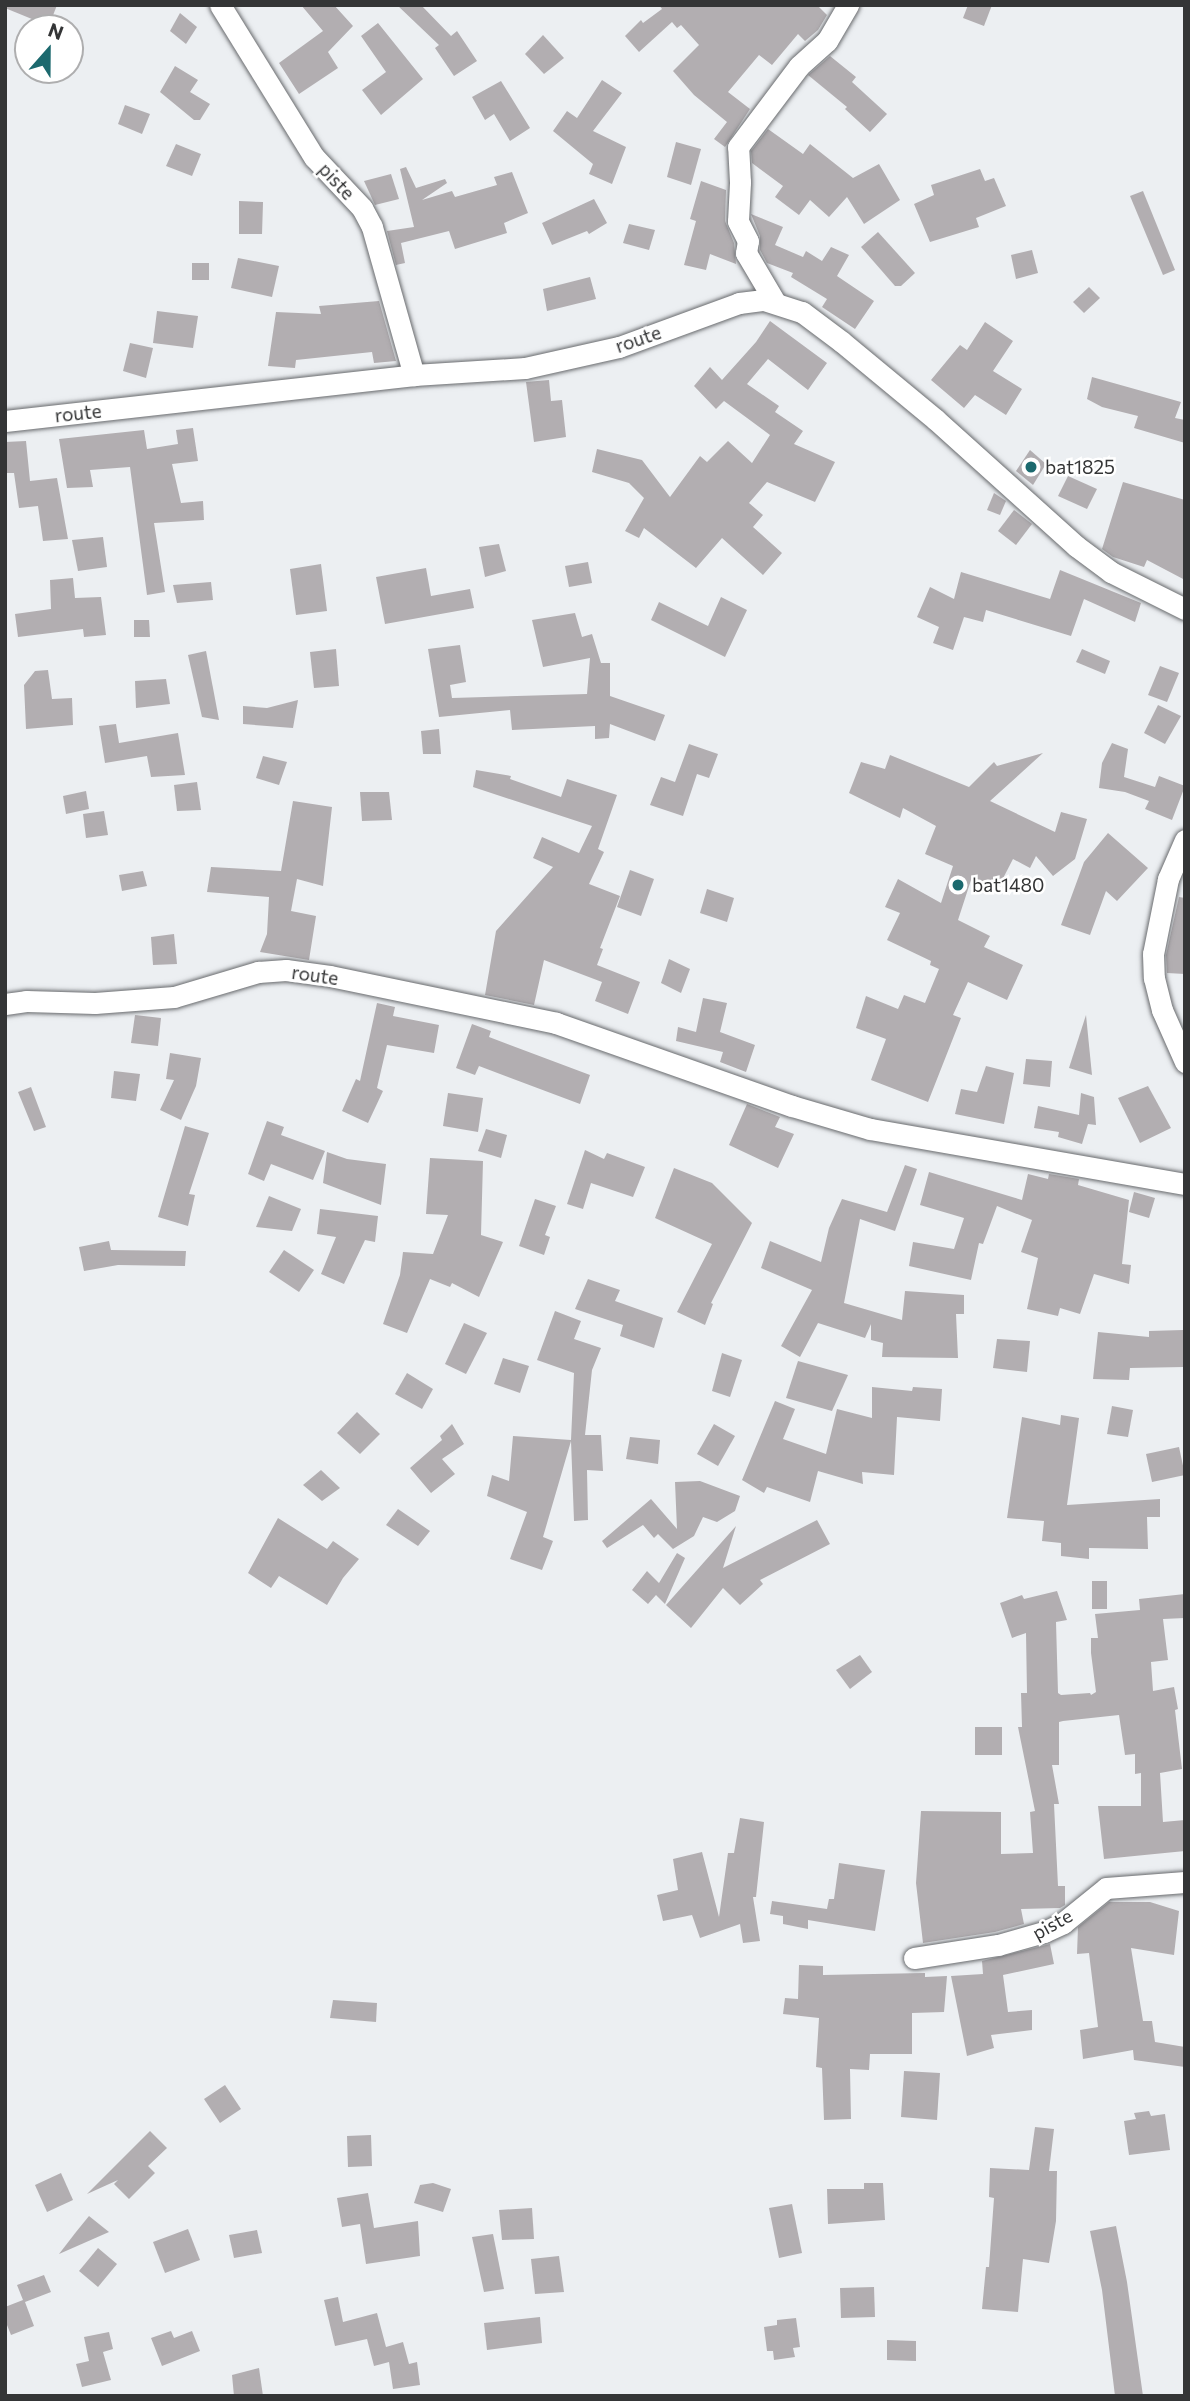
<!DOCTYPE html>
<html>
<head>
<meta charset="utf-8">
<style>
	body { margin:0 }
	#map { position:relative; width:1190px; height:2401px; overflow:hidden; background:#eceff2; font-family:Commissioner,sans-serif }
	div>[style] { position:absolute }
	.building>* { inset:0; background:#b2aeb1 }
	.roads { filter:drop-shadow(0 0 2px #686a6d) drop-shadow(0 0 2px #686a6d) }
	.minor>* { height:21px; margin:-10.5px; padding:0 10.5px; transform-origin:10.5px; border-radius:10.5px; background:#fff }
	.dots>* { width:19px; height:19px; translate:-50% -50%; box-sizing:border-box; border:4px solid #fff; border-radius:50% }
	span { translate:-50% -50%; white-space:nowrap; text-align:center; line-height:1.15; -webkit-text-stroke:5px #fff; paint-order:stroke }
	.street-label { font-size:19px; color:#343536 }
	.poi-label { font-size:19px; color:#343536 }
	.left { translate:0 -50%; text-align:left }
	.frame { position:absolute; inset:0; border:7px solid #343536; pointer-events:none }
	.north { position:absolute; left:14px; top:14px; width:70px; height:70px; box-sizing:border-box; background:#fff; border:2px solid #aeaeaf; border-radius:50%; rotate:21deg; font-size:19px; font-weight:700; line-height:28px; text-align:center; color:#343536 }
	.north::after { content:''; display:block; margin:auto; width:24px; height:32px; background:#1c696e; clip-path:polygon(50% 0,100% 100%,50% 72%,0 100%) }
</style>
</head>
<body>
<div id="map">
	<div class="building">
		<i style="clip-path:polygon(5px 5px,57px 5px,49px 26px,5px 8px)"></i>
		<i style="clip-path:polygon(301px 5px,334px 5px,353px 26px,328px 52px,338px 68px,299px 94px,279px 63px,323px 31px)"></i>
		<i style="clip-path:polygon(397px 5px,421px 5px,451px 36px,457px 31px,477px 61px,454px 76px,435px 48px,439px 45px)"></i>
		<i style="clip-path:polygon(659px 5px,817px 5px,827px 15px,818px 30px,805px 41px,798px 34px,772px 65px,759px 55px,728px 92px,750px 109px,725px 147px,714px 139px,727px 122px,694px 95px,673px 71px,699px 45px,681px 25px,677px 28px,672px 22px,639px 52px,625px 36px,641px 20px,643px 23px,662px 9px)"></i>
		<i style="clip-path:polygon(968px 5px,992px 5px,984px 26px,963px 18px)"></i>
		<i style="clip-path:polygon(180px 13px,197px 27px,186px 44px,170px 31px)"></i>
		<i style="clip-path:polygon(378px 23px,423px 79px,381px 115px,362px 90px,386px 72px,361px 36px)"></i>
		<i style="clip-path:polygon(543px 35px,564px 58px,544px 74px,525px 54px)"></i>
		<i style="clip-path:polygon(830px 56px,856px 77px,852px 82px,887px 114px,870px 132px,845px 109px,847px 107px,808px 75px)"></i>
		<i style="clip-path:polygon(175px 66px,198px 80px,190px 92px,210px 104px,200px 120px,194px 120px,160px 92px)"></i>
		<i style="clip-path:polygon(602px 80px,622px 93px,593px 131px,626px 147px,612px 184px,589px 174px,593px 164px,553px 131px,567px 111px,577px 118px)"></i>
		<i style="clip-path:polygon(501px 81px,530px 128px,510px 141px,494px 114px,485px 120px,472px 97px)"></i>
		<i style="clip-path:polygon(125px 105px,150px 114px,142px 134px,118px 124px)"></i>
		<i style="clip-path:polygon(768px 129px,803px 154px,810px 144px,853px 178px,879px 164px,900px 200px,864px 224px,847px 197px,829px 217px,810px 200px,799px 215px,775px 197px,783px 186px,752px 163px,751px 151px)"></i>
		<i style="clip-path:polygon(676px 142px,701px 149px,691px 185px,667px 177px)"></i>
		<i style="clip-path:polygon(176px 144px,201px 154px,192px 176px,166px 166px)"></i>
		<i style="clip-path:polygon(406px 167px,416px 188px,445px 179px,447px 183px,422px 200px,452px 191px,455px 197px,497px 185px,494px 177px,512px 172px,528px 213px,504px 223px,507px 233px,455px 249px,449px 231px,401px 243px,405px 263px,396px 265px,387px 231px,414px 227px,400px 169px)"></i>
		<i style="clip-path:polygon(980px 169px,985px 181px,994px 178px,1006px 206px,976px 218px,979px 227px,930px 242px,914px 204px,934px 195px,931px 185px)"></i>
		<i style="clip-path:polygon(391px 174px,399px 199px,375px 205px,364px 181px)"></i>
		<i style="clip-path:polygon(701px 181px,726px 190px,725px 221px,734px 243px,736px 264px,710px 254px,706px 270px,684px 265px,696px 221px,690px 219px)"></i>
		<i style="clip-path:polygon(1143px 191px,1175px 270px,1163px 275px,1130px 196px)"></i>
		<i style="clip-path:polygon(594px 199px,607px 223px,589px 234px,587px 231px,552px 245px,542px 223px)"></i>
		<i style="clip-path:polygon(239px 201px,263px 202px,262px 234px,239px 234px)"></i>
		<i style="clip-path:polygon(751px 214px,783px 227px,775px 245px,803px 257px,806px 251px,822px 261px,831px 247px,849px 255px,837px 276px,874px 301px,855px 329px,822px 307px,827px 299px,791px 277px,793px 273px,767px 263px,760px 250px,760px 236px)"></i>
		<i style="clip-path:polygon(629px 224px,655px 230px,649px 250px,623px 243px)"></i>
		<i style="clip-path:polygon(878px 232px,915px 273px,901px 286px,895px 286px,861px 247px)"></i>
		<i style="clip-path:polygon(1032px 250px,1038px 273px,1016px 279px,1011px 255px)"></i>
		<i style="clip-path:polygon(238px 258px,279px 266px,272px 297px,231px 288px)"></i>
		<i style="clip-path:polygon(192px 263px,209px 263px,209px 280px,192px 280px)"></i>
		<i style="clip-path:polygon(590px 277px,596px 299px,547px 311px,543px 289px)"></i>
		<i style="clip-path:polygon(1089px 287px,1100px 298px,1084px 313px,1073px 302px)"></i>
		<i style="clip-path:polygon(379px 301px,396px 361px,374px 363px,372px 352px,296px 360px,295px 368px,268px 366px,276px 312px,321px 314px,319px 306px)"></i>
		<i style="clip-path:polygon(157px 311px,198px 316px,193px 348px,153px 343px)"></i>
		<i style="clip-path:polygon(770px 321px,827px 363px,808px 390px,768px 359px,747px 384px,779px 406px,775px 412px,803px 431px,794px 444px,835px 462px,815px 502px,767px 482px,749px 503px,763px 515px,753px 527px,782px 553px,763px 575px,722px 538px,696px 568px,644px 528px,639px 538px,625px 531px,644px 498px,629px 483px,592px 472px,597px 449px,642px 460px,670px 497px,700px 456px,707px 462px,728px 441px,752px 463px,770px 435px,724px 401px,716px 409px,694px 386px,710px 367px,722px 380px,756px 342px)"></i>
		<i style="clip-path:polygon(985px 322px,1013px 341px,993px 371px,1022px 389px,1006px 415px,975px 395px,964px 408px,931px 380px,960px 345px,967px 350px)"></i>
		<i style="clip-path:polygon(130px 343px,153px 348px,146px 378px,123px 371px)"></i>
		<i style="clip-path:polygon(1092px 377px,1181px 402px,1175px 418px,1185px 420px,1185px 443px,1134px 428px,1138px 416px,1102px 407px,1087px 399px)"></i>
		<i style="clip-path:polygon(549px 380px,551px 401px,562px 400px,566px 437px,534px 442px,526px 382px)"></i>
		<i style="clip-path:polygon(193px 428px,198px 461px,172px 464px,181px 503px,203px 501px,204px 520px,154px 523px,165px 592px,147px 595px,130px 467px,90px 470px,93px 487px,67px 488px,59px 439px,144px 430px,147px 449px,178px 444px,176px 430px)"></i>
		<i style="clip-path:polygon(26px 441px,30px 481px,57px 478px,68px 539px,43px 541px,38px 506px,19px 508px,14px 473px,5px 473px,5px 442px)"></i>
		<i style="clip-path:polygon(1030px 450px,1046px 464px,1033px 485px,1016px 471px)"></i>
		<i style="clip-path:polygon(1068px 476px,1097px 489px,1087px 509px,1058px 496px)"></i>
		<i style="clip-path:polygon(1123px 482px,1185px 500px,1185px 580px,1147px 560px,1144px 567px,1113px 557px,1102px 549px)"></i>
		<i style="clip-path:polygon(994px 493px,1006px 501px,1000px 515px,987px 510px)"></i>
		<i style="clip-path:polygon(1014px 510px,1032px 524px,1016px 545px,998px 531px)"></i>
		<i style="clip-path:polygon(103px 537px,107px 567px,78px 571px,72px 540px)"></i>
		<i style="clip-path:polygon(499px 544px,506px 571px,485px 577px,479px 547px)"></i>
		<i style="clip-path:polygon(588px 562px,592px 583px,569px 587px,565px 566px)"></i>
		<i style="clip-path:polygon(321px 564px,327px 611px,296px 615px,290px 569px)"></i>
		<i style="clip-path:polygon(426px 568px,431px 596px,470px 589px,474px 608px,385px 624px,376px 577px)"></i>
		<i style="clip-path:polygon(1060px 570px,1141px 603px,1135px 622px,1084px 599px,1071px 636px,986px 610px,983px 622px,964px 617px,953px 650px,933px 643px,939px 627px,917px 617px,930px 587px,954px 599px,961px 572px,1050px 599px)"></i>
		<i style="clip-path:polygon(73px 578px,75px 598px,101px 597px,106px 635px,84px 637px,83px 629px,18px 637px,15px 614px,51px 609px,50px 580px)"></i>
		<i style="clip-path:polygon(211px 582px,213px 600px,177px 603px,173px 585px)"></i>
		<i style="clip-path:polygon(721px 597px,747px 610px,725px 657px,651px 620px,659px 602px,708px 626px)"></i>
		<i style="clip-path:polygon(575px 613px,582px 637px,592px 634px,601px 663px,610px 663px,610px 696px,665px 715px,655px 741px,610px 724px,609px 738px,595px 739px,595px 726px,512px 730px,510px 710px,439px 717px,428px 649px,460px 645px,466px 682px,450px 685px,452px 698px,587px 694px,590px 658px,543px 667px,532px 620px)"></i>
		<i style="clip-path:polygon(134px 620px,149px 620px,150px 637px,134px 637px)"></i>
		<i style="clip-path:polygon(336px 649px,339px 686px,314px 688px,310px 652px)"></i>
		<i style="clip-path:polygon(1082px 649px,1110px 661px,1105px 674px,1076px 662px)"></i>
		<i style="clip-path:polygon(206px 651px,219px 720px,202px 717px,188px 655px)"></i>
		<i style="clip-path:polygon(1160px 666px,1179px 673px,1167px 702px,1148px 695px)"></i>
		<i style="clip-path:polygon(48px 670px,52px 699px,72px 698px,73px 725px,26px 729px,24px 685px,35px 671px)"></i>
		<i style="clip-path:polygon(166px 679px,170px 704px,136px 708px,135px 681px)"></i>
		<i style="clip-path:polygon(298px 700px,293px 728px,243px 724px,243px 706px,267px 708px)"></i>
		<i style="clip-path:polygon(1158px 705px,1181px 716px,1165px 744px,1144px 733px)"></i>
		<i style="clip-path:polygon(116px 724px,119px 743px,178px 733px,185px 775px,151px 777px,147px 756px,105px 763px,99px 726px)"></i>
		<i style="clip-path:polygon(439px 729px,441px 754px,423px 754px,421px 731px)"></i>
		<i style="clip-path:polygon(1112px 743px,1128px 749px,1124px 777px,1155px 787px,1159px 776px,1185px 786px,1172px 820px,1145px 809px,1149px 801px,1125px 792px,1099px 788px,1102px 763px)"></i>
		<i style="clip-path:polygon(689px 744px,718px 754px,709px 778px,697px 774px,683px 816px,650px 805px,661px 777px,675px 782px)"></i>
		<i style="clip-path:polygon(1043px 753px,990px 801px,1055px 832px,1061px 812px,1087px 819px,1075px 859px,1053px 876px,1036px 856px,1030px 868px,1013px 859px,997px 890px,972px 877px,958px 920px,990px 936px,984px 947px,1023px 965px,1007px 1000px,968px 982px,953px 1015px,961px 1018px,928px 1102px,871px 1080px,886px 1039px,856px 1028px,866px 996px,898px 1009px,904px 995px,925px 1003px,939px 969px,930px 965px,931px 961px,887px 940px,900px 913px,885px 907px,898px 879px,941px 903px,953px 866px,925px 854px,936px 826px,903px 808px,900px 818px,849px 793px,861px 762px,885px 769px,890px 755px,969px 787px,994px 762px,997px 766px)"></i>
		<i style="clip-path:polygon(263px 756px,287px 762px,279px 785px,256px 778px)"></i>
		<i style="clip-path:polygon(476px 770px,511px 776px,510px 779px,561px 797px,567px 779px,617px 795px,598px 849px,604px 852px,589px 884px,620px 896px,600px 948px,603px 949px,597px 965px,640px 982px,628px 1014px,595px 1001px,602px 982px,544px 960px,534px 1005px,485px 995px,496px 931px,553px 867px,533px 858px,542px 837px,579px 853px,592px 826px,473px 787px)"></i>
		<i style="clip-path:polygon(197px 782px,201px 810px,177px 811px,174px 785px)"></i>
		<i style="clip-path:polygon(86px 791px,89px 809px,66px 814px,63px 796px)"></i>
		<i style="clip-path:polygon(360px 792px,389px 792px,392px 820px,362px 821px)"></i>
		<i style="clip-path:polygon(293px 801px,332px 807px,323px 886px,297px 879px,291px 911px,316px 916px,309px 960px,260px 952px,267px 934px,269px 897px,207px 892px,211px 867px,281px 871px)"></i>
		<i style="clip-path:polygon(104px 811px,108px 835px,86px 838px,83px 814px)"></i>
		<i style="clip-path:polygon(1108px 833px,1148px 868px,1117px 901px,1106px 891px,1090px 935px,1061px 925px,1084px 862px)"></i>
		<i style="clip-path:polygon(630px 870px,654px 879px,641px 916px,617px 907px)"></i>
		<i style="clip-path:polygon(143px 871px,147px 886px,122px 891px,119px 875px)"></i>
		<i style="clip-path:polygon(707px 889px,734px 898px,727px 922px,700px 913px)"></i>
		<i style="clip-path:polygon(1179px 897px,1185px 898px,1185px 974px,1167px 973px,1166px 955px)"></i>
		<i style="clip-path:polygon(174px 934px,177px 964px,153px 965px,151px 937px)"></i>
		<i style="clip-path:polygon(669px 959px,690px 969px,681px 993px,661px 983px)"></i>
		<i style="clip-path:polygon(703px 998px,727px 1003px,720px 1032px,755px 1045px,746px 1072px,720px 1062px,723px 1052px,676px 1041px,678px 1027px,696px 1032px)"></i>
		<i style="clip-path:polygon(377px 1003px,395px 1007px,393px 1016px,439px 1025px,434px 1053px,387px 1045px,377px 1088px,383px 1091px,368px 1123px,342px 1111px,356px 1079px,360px 1081px)"></i>
		<i style="clip-path:polygon(135px 1015px,161px 1018px,158px 1046px,131px 1043px)"></i>
		<i style="clip-path:polygon(1086px 1015px,1092px 1075px,1069px 1068px)"></i>
		<i style="clip-path:polygon(472px 1024px,491px 1031px,489px 1037px,590px 1075px,580px 1104px,479px 1066px,475px 1075px,456px 1068px)"></i>
		<i style="clip-path:polygon(170px 1053px,201px 1058px,196px 1086px,181px 1120px,160px 1110px,174px 1080px,166px 1079px)"></i>
		<i style="clip-path:polygon(1026px 1059px,1052px 1061px,1050px 1087px,1023px 1084px)"></i>
		<i style="clip-path:polygon(986px 1066px,1014px 1073px,1004px 1124px,955px 1114px,961px 1089px,977px 1092px)"></i>
		<i style="clip-path:polygon(114px 1071px,140px 1074px,136px 1101px,111px 1098px)"></i>
		<i style="clip-path:polygon(1148px 1086px,1171px 1128px,1140px 1143px,1118px 1098px)"></i>
		<i style="clip-path:polygon(31px 1087px,46px 1127px,34px 1131px,18px 1092px)"></i>
		<i style="clip-path:polygon(448px 1093px,483px 1098px,478px 1132px,443px 1126px)"></i>
		<i style="clip-path:polygon(1081px 1093px,1094px 1097px,1096px 1125px,1088px 1124px,1082px 1144px,1058px 1137px,1059px 1132px,1034px 1128px,1038px 1106px,1079px 1115px)"></i>
		<i style="clip-path:polygon(747px 1104px,780px 1117px,775px 1127px,794px 1134px,778px 1168px,729px 1145px)"></i>
		<i style="clip-path:polygon(267px 1121px,284px 1127px,281px 1135px,325px 1151px,313px 1180px,271px 1164px,264px 1181px,248px 1174px)"></i>
		<i style="clip-path:polygon(185px 1126px,209px 1133px,189px 1194px,195px 1195px,188px 1226px,158px 1217px)"></i>
		<i style="clip-path:polygon(486px 1129px,507px 1135px,501px 1158px,478px 1151px)"></i>
		<i style="clip-path:polygon(585px 1150px,604px 1159px,607px 1153px,645px 1167px,633px 1197px,591px 1183px,583px 1209px,567px 1204px)"></i>
		<i style="clip-path:polygon(327px 1152px,347px 1159px,386px 1164px,381px 1205px,323px 1183px)"></i>
		<i style="clip-path:polygon(430px 1158px,483px 1161px,481px 1235px,503px 1242px,479px 1297px,452px 1283px,450px 1287px,430px 1279px,407px 1333px,383px 1324px,400px 1275px,403px 1252px,433px 1254px,448px 1215px,426px 1214px)"></i>
		<i style="clip-path:polygon(905px 1165px,917px 1169px,895px 1231px,860px 1219px,844px 1303px,902px 1320px,905px 1291px,964px 1295px,964px 1314px,956px 1314px,958px 1358px,882px 1357px,883px 1343px,871px 1340px,871px 1324px,865px 1338px,818px 1323px,800px 1357px,781px 1346px,812px 1290px,761px 1268px,770px 1241px,821px 1262px,829px 1228px,842px 1199px,887px 1212px)"></i>
		<i style="clip-path:polygon(674px 1168px,712px 1183px,752px 1223px,711px 1303px,713px 1304px,705px 1325px,677px 1312px,712px 1244px,655px 1218px)"></i>
		<i style="clip-path:polygon(929px 1172px,1022px 1200px,1028px 1174px,1048px 1179px,1049px 1174px,1079px 1179px,1078px 1185px,1129px 1200px,1122px 1264px,1131px 1265px,1129px 1284px,1094px 1274px,1080px 1314px,1060px 1308px,1058px 1316px,1027px 1309px,1038px 1258px,1021px 1252px,1032px 1220px,997px 1206px,983px 1244px,979px 1243px,971px 1280px,909px 1266px,913px 1242px,954px 1249px,964px 1218px,920px 1205px)"></i>
		<i style="clip-path:polygon(1134px 1192px,1155px 1198px,1149px 1218px,1129px 1212px)"></i>
		<i style="clip-path:polygon(269px 1196px,301px 1209px,292px 1231px,256px 1227px)"></i>
		<i style="clip-path:polygon(535px 1199px,556px 1206px,545px 1235px,550px 1237px,544px 1255px,519px 1246px)"></i>
		<i style="clip-path:polygon(320px 1209px,378px 1216px,375px 1242px,365px 1240px,344px 1284px,321px 1274px,336px 1237px,317px 1234px)"></i>
		<i style="clip-path:polygon(109px 1241px,111px 1250px,186px 1251px,185px 1266px,118px 1265px,84px 1271px,79px 1247px)"></i>
		<i style="clip-path:polygon(284px 1250px,314px 1270px,299px 1292px,269px 1272px)"></i>
		<i style="clip-path:polygon(588px 1279px,620px 1290px,615px 1301px,663px 1318px,654px 1348px,620px 1336px,623px 1325px,575px 1309px)"></i>
		<i style="clip-path:polygon(555px 1311px,581px 1321px,574px 1339px,601px 1348px,592px 1370px,585px 1435px,601px 1435px,603px 1471px,587px 1470px,588px 1520px,574px 1521px,571px 1441px,543px 1537px,553px 1541px,542px 1570px,510px 1559px,527px 1512px,487px 1496px,492px 1475px,509px 1481px,513px 1436px,571px 1440px,574px 1373px,537px 1360px)"></i>
		<i style="clip-path:polygon(464px 1323px,487px 1333px,466px 1374px,445px 1364px)"></i>
		<i style="clip-path:polygon(1183px 1330px,1184px 1367px,1130px 1368px,1129px 1380px,1093px 1379px,1098px 1332px,1149px 1337px,1149px 1331px)"></i>
		<i style="clip-path:polygon(997px 1339px,1030px 1341px,1027px 1372px,993px 1368px)"></i>
		<i style="clip-path:polygon(722px 1353px,742px 1360px,730px 1397px,712px 1391px)"></i>
		<i style="clip-path:polygon(503px 1358px,529px 1366px,520px 1393px,494px 1384px)"></i>
		<i style="clip-path:polygon(798px 1361px,848px 1375px,832px 1411px,786px 1398px)"></i>
		<i style="clip-path:polygon(407px 1373px,433px 1389px,422px 1409px,395px 1394px)"></i>
		<i style="clip-path:polygon(872px 1387px,912px 1391px,913px 1387px,942px 1389px,940px 1421px,897px 1417px,894px 1475px,862px 1472px,863px 1484px,818px 1471px,810px 1502px,767px 1487px,764px 1493px,742px 1480px,775px 1401px,795px 1409px,783px 1439px,826px 1454px,837px 1409px,872px 1418px)"></i>
		<i style="clip-path:polygon(1112px 1406px,1133px 1410px,1128px 1437px,1107px 1434px)"></i>
		<i style="clip-path:polygon(357px 1412px,380px 1434px,360px 1454px,337px 1433px)"></i>
		<i style="clip-path:polygon(1061px 1415px,1079px 1418px,1067px 1505px,1160px 1499px,1160px 1517px,1147px 1517px,1148px 1549px,1089px 1548px,1089px 1559px,1061px 1556px,1061px 1543px,1042px 1541px,1044px 1521px,1007px 1518px,1022px 1417px,1060px 1425px)"></i>
		<i style="clip-path:polygon(452px 1424px,464px 1444px,442px 1459px,455px 1474px,431px 1493px,410px 1468px,442px 1440px,440px 1436px)"></i>
		<i style="clip-path:polygon(714px 1424px,735px 1436px,718px 1466px,697px 1454px)"></i>
		<i style="clip-path:polygon(630px 1437px,660px 1440px,658px 1464px,626px 1459px)"></i>
		<i style="clip-path:polygon(1179px 1447px,1185px 1475px,1152px 1482px,1146px 1454px)"></i>
		<i style="clip-path:polygon(321px 1470px,340px 1488px,322px 1501px,303px 1485px)"></i>
		<i style="clip-path:polygon(700px 1481px,740px 1496px,735px 1511px,717px 1522px,703px 1517px,694px 1536px,673px 1549px,658px 1534px,654px 1538px,643px 1525px,607px 1548px,602px 1541px,651px 1499px,677px 1529px,675px 1482px)"></i>
		<i style="clip-path:polygon(398px 1509px,430px 1531px,418px 1546px,386px 1525px)"></i>
		<i style="clip-path:polygon(278px 1518px,327px 1549px,333px 1541px,359px 1559px,343px 1578px,327px 1605px,279px 1576px,271px 1588px,248px 1573px)"></i>
		<i style="clip-path:polygon(817px 1520px,830px 1544px,760px 1580px,763px 1584px,740px 1605px,723px 1588px,691px 1628px,666px 1605px,736px 1526px,723px 1568px)"></i>
		<i style="clip-path:polygon(677px 1553px,685px 1558px,665px 1604px,656px 1595px,648px 1604px,632px 1590px,647px 1571px,659px 1583px)"></i>
		<i style="clip-path:polygon(1092px 1581px,1107px 1581px,1107px 1609px,1092px 1609px)"></i>
		<i style="clip-path:polygon(1057px 1591px,1067px 1620px,1056px 1622px,1058px 1693px,1061px 1695px,1090px 1693px,1091px 1695px,1096px 1692px,1091px 1653px,1091px 1638px,1098px 1638px,1095px 1614px,1140px 1610px,1139px 1599px,1185px 1594px,1185px 1618px,1163px 1619px,1168px 1660px,1151px 1662px,1153px 1691px,1174px 1687px,1178px 1709px,1175px 1710px,1182px 1769px,1160px 1773px,1163px 1822px,1185px 1820px,1185px 1851px,1104px 1859px,1098px 1806px,1141px 1806px,1141px 1773px,1135px 1774px,1135px 1754px,1125px 1755px,1119px 1715px,1063px 1721px,1059px 1722px,1059px 1765px,1052px 1765px,1059px 1804px,1054px 1804px,1058px 1886px,1065px 1886px,1065px 1905px,1060px 1908px,1021px 1909px,1024px 1924px,995px 1932px,923px 1943px,916px 1883px,921px 1811px,1001px 1812px,1001px 1854px,1033px 1853px,1030px 1812px,1035px 1811px,1018px 1727px,1022px 1727px,1021px 1693px,1027px 1693px,1026px 1633px,1012px 1638px,1000px 1603px,1022px 1595px,1024px 1599px)"></i>
		<i style="clip-path:polygon(860px 1655px,872px 1672px,850px 1689px,836px 1670px)"></i>
		<i style="clip-path:polygon(975px 1727px,1002px 1727px,1002px 1755px,975px 1755px)"></i>
		<i style="clip-path:polygon(740px 1818px,764px 1822px,756px 1897px,753px 1897px,760px 1941px,743px 1943px,740px 1924px,700px 1938px,692px 1915px,663px 1921px,657px 1895px,678px 1890px,673px 1859px,702px 1852px,719px 1917px,728px 1853px,734px 1853px)"></i>
		<i style="clip-path:polygon(839px 1863px,885px 1870px,875px 1931px,808px 1920px,808px 1929px,783px 1924px,783px 1916px,770px 1914px,772px 1901px,827px 1909px,829px 1899px,834px 1899px)"></i>
		<i style="clip-path:polygon(1109px 1902px,1150px 1902px,1179px 1911px,1174px 1955px,1131px 1948px,1143px 2021px,1152px 2021px,1155px 2042px,1185px 2047px,1185px 2067px,1134px 2060px,1133px 2050px,1083px 2059px,1080px 2030px,1098px 2027px,1089px 1953px,1077px 1954px,1078px 1927px)"></i>
		<i style="clip-path:polygon(1050px 1944px,1054px 1964px,1003px 1975px,1008px 2012px,1032px 2010px,1032px 2030px,991px 2035px,994px 2048px,967px 2056px,951px 1976px,983px 1974px,982px 1961px)"></i>
		<i style="clip-path:polygon(799px 1965px,823px 1966px,823px 1975px,925px 1973px,925px 1977px,947px 1976px,944px 2012px,912px 2013px,912px 2054px,870px 2054px,869px 2070px,850px 2069px,851px 2119px,824px 2120px,822px 2068px,816px 2067px,819px 2018px,783px 2014px,785px 1998px,798px 1999px)"></i>
		<i style="clip-path:polygon(333px 2000px,377px 2003px,376px 2022px,330px 2018px)"></i>
		<i style="clip-path:polygon(904px 2071px,940px 2073px,937px 2120px,901px 2117px)"></i>
		<i style="clip-path:polygon(225px 2085px,241px 2109px,220px 2123px,204px 2099px)"></i>
		<i style="clip-path:polygon(1149px 2111px,1151px 2116px,1165px 2114px,1170px 2150px,1129px 2155px,1124px 2121px,1136px 2119px,1134px 2113px)"></i>
		<i style="clip-path:polygon(1035px 2127px,1054px 2129px,1049px 2171px,1057px 2171px,1056px 2221px,1049px 2263px,1023px 2259px,1018px 2312px,982px 2309px,986px 2267px,989px 2267px,994px 2198px,989px 2197px,990px 2168px,1029px 2170px)"></i>
		<i style="clip-path:polygon(150px 2131px,167px 2148px,148px 2166px,155px 2173px,129px 2199px,114px 2184px,118px 2180px,87px 2194px)"></i>
		<i style="clip-path:polygon(371px 2135px,372px 2166px,348px 2167px,347px 2136px)"></i>
		<i style="clip-path:polygon(61px 2173px,73px 2200px,47px 2212px,35px 2185px)"></i>
		<i style="clip-path:polygon(433px 2183px,451px 2189px,443px 2212px,414px 2203px,420px 2185px)"></i>
		<i style="clip-path:polygon(864px 2183px,883px 2183px,885px 2220px,828px 2224px,827px 2189px,864px 2189px)"></i>
		<i style="clip-path:polygon(368px 2193px,374px 2228px,418px 2221px,420px 2256px,366px 2264px,360px 2224px,342px 2227px,337px 2198px)"></i>
		<i style="clip-path:polygon(792px 2204px,802px 2253px,779px 2258px,769px 2208px)"></i>
		<i style="clip-path:polygon(532px 2208px,534px 2239px,502px 2240px,499px 2210px)"></i>
		<i style="clip-path:polygon(89px 2216px,109px 2232px,59px 2254px,76px 2232px)"></i>
		<i style="clip-path:polygon(1116px 2226px,1127px 2282px,1143px 2396px,1115px 2396px,1102px 2290px,1090px 2231px)"></i>
		<i style="clip-path:polygon(188px 2229px,200px 2260px,165px 2273px,153px 2242px)"></i>
		<i style="clip-path:polygon(257px 2230px,262px 2253px,234px 2258px,229px 2235px)"></i>
		<i style="clip-path:polygon(493px 2234px,504px 2289px,484px 2292px,472px 2237px)"></i>
		<i style="clip-path:polygon(98px 2248px,117px 2264px,98px 2287px,79px 2271px)"></i>
		<i style="clip-path:polygon(559px 2256px,564px 2292px,535px 2294px,531px 2259px)"></i>
		<i style="clip-path:polygon(44px 2275px,51px 2292px,25px 2302px,34px 2326px,11px 2335px,5px 2320px,5px 2307px,23px 2300px,17px 2285px)"></i>
		<i style="clip-path:polygon(874px 2287px,875px 2317px,841px 2318px,840px 2288px)"></i>
		<i style="clip-path:polygon(338px 2297px,343px 2322px,377px 2313px,386px 2347px,403px 2342px,409px 2364px,417px 2362px,420px 2385px,393px 2389px,389px 2362px,374px 2366px,367px 2339px,335px 2346px,324px 2300px)"></i>
		<i style="clip-path:polygon(540px 2317px,542px 2343px,487px 2350px,484px 2323px)"></i>
		<i style="clip-path:polygon(796px 2318px,800px 2347px,793px 2348px,795px 2357px,774px 2360px,773px 2351px,767px 2351px,764px 2327px,777px 2325px,777px 2320px)"></i>
		<i style="clip-path:polygon(171px 2331px,174px 2338px,192px 2331px,200px 2351px,162px 2366px,151px 2338px)"></i>
		<i style="clip-path:polygon(109px 2332px,113px 2349px,103px 2352px,111px 2380px,82px 2387px,76px 2364px,89px 2361px,84px 2337px)"></i>
		<i style="clip-path:polygon(887px 2340px,916px 2341px,916px 2361px,887px 2360px)"></i>
		<i style="clip-path:polygon(259px 2368px,263px 2396px,234px 2396px,232px 2375px)"></i>
	</div>
	<div class="roads">
		<div class="minor">
			<i style="left:220px;top:5px;width:179px;rotate:58.3deg"></i>
			<i style="left:314px;top:157px;width:70px;rotate:46.7deg"></i>
			<i style="left:362px;top:208px;width:21px;rotate:62deg"></i>
			<i style="left:372px;top:227px;width:154px;rotate:74.2deg"></i>
			<i style="left:775px;top:302px;width:57px;rotate:-120.6deg"></i>
			<i style="left:746px;top:253px;width:12px;rotate:-81deg"></i>
			<i style="left:748px;top:241px;width:22px;rotate:-117deg"></i>
			<i style="left:738px;top:221px;width:39px;rotate:-87deg"></i>
			<i style="left:740px;top:182px;width:35px;rotate:-93deg"></i>
			<i style="left:738px;top:147px;width:101px;rotate:-53deg"></i>
			<i style="left:799px;top:66px;width:38px;rotate:-42deg"></i>
			<i style="left:827px;top:41px;width:42px;rotate:-59.7deg"></i>
			<i style="left:5px;top:421px;width:412px;rotate:-6.4deg"></i>
			<i style="left:414px;top:375px;width:111px;rotate:-3.6deg"></i>
			<i style="left:525px;top:368px;width:96px;rotate:-12.6deg"></i>
			<i style="left:619px;top:347px;width:128px;rotate:-20.1deg"></i>
			<i style="left:739px;top:303px;width:25px;rotate:-7deg"></i>
			<i style="left:764px;top:300px;width:40px;rotate:18deg"></i>
			<i style="left:802px;top:312px;width:50px;rotate:36.9deg"></i>
			<i style="left:842px;top:342px;width:121px;rotate:39.6deg"></i>
			<i style="left:935px;top:419px;width:190px;rotate:42deg"></i>
			<i style="left:1076px;top:546px;width:44px;rotate:36.6deg"></i>
			<i style="left:1111px;top:572px;width:83px;rotate:26.6deg"></i>
			<i style="left:1185px;top:840px;width:43px;rotate:113.6deg"></i>
			<i style="left:1168px;top:879px;width:76px;rotate:101.3deg"></i>
			<i style="left:1153px;top:954px;width:24px;rotate:88deg"></i>
			<i style="left:1154px;top:978px;width:33px;rotate:76deg"></i>
			<i style="left:1162px;top:1010px;width:57px;rotate:66.1deg"></i>
			<i style="left:5px;top:1004px;width:21px;rotate:-8deg"></i>
			<i style="left:26px;top:1001px;width:69px;rotate:1.7deg"></i>
			<i style="left:95px;top:1003px;width:79px;rotate:-4.3deg"></i>
			<i style="left:174px;top:997px;width:88px;rotate:-16.6deg"></i>
			<i style="left:258px;top:972px;width:28px;rotate:-4deg"></i>
			<i style="left:286px;top:970px;width:44px;rotate:7.8deg"></i>
			<i style="left:330px;top:976px;width:231px;rotate:11.7deg"></i>
			<i style="left:556px;top:1023px;width:250px;rotate:19.4deg"></i>
			<i style="left:792px;top:1106px;width:81px;rotate:16.4deg"></i>
			<i style="left:870px;top:1129px;width:320px;rotate:9.9deg"></i>
			<i style="left:914px;top:1958px;width:85px;rotate:-8.8deg"></i>
			<i style="left:998px;top:1945px;width:48px;rotate:-15.8deg"></i>
			<i style="left:1044px;top:1932px;width:21px;rotate:-25deg"></i>
			<i style="left:1063px;top:1923px;width:55px;rotate:-39.1deg"></i>
			<i style="left:1106px;top:1888px;width:79px;rotate:-4.3deg"></i>
		</div>
	</div>
	<div class="dots">
		<i style="left:1031px;top:467px;background:#1c696e"></i>
		<i style="left:958px;top:885px;background:#1c696e"></i>
	</div>
	<div class="street-label">
		<span style="left:337px;top:181px;rotate:47deg">piste</span>
		<span style="left:638px;top:339px;rotate:-19deg">route</span>
		<span style="left:78px;top:413px;rotate:-6deg">route</span>
		<span style="left:315px;top:975px;rotate:8deg">route</span>
		<span style="left:1052px;top:1924px;rotate:-29deg">piste</span>
	</div>
	<div class="poi-label">
		<span class="left" style="left:1045px;top:467px">bat1825</span>
		<span class="left" style="left:972px;top:885px">bat1480</span>
	</div>
	<div class="frame"></div>
	<div class="north">N</div>
</div>
</body>
</html>
